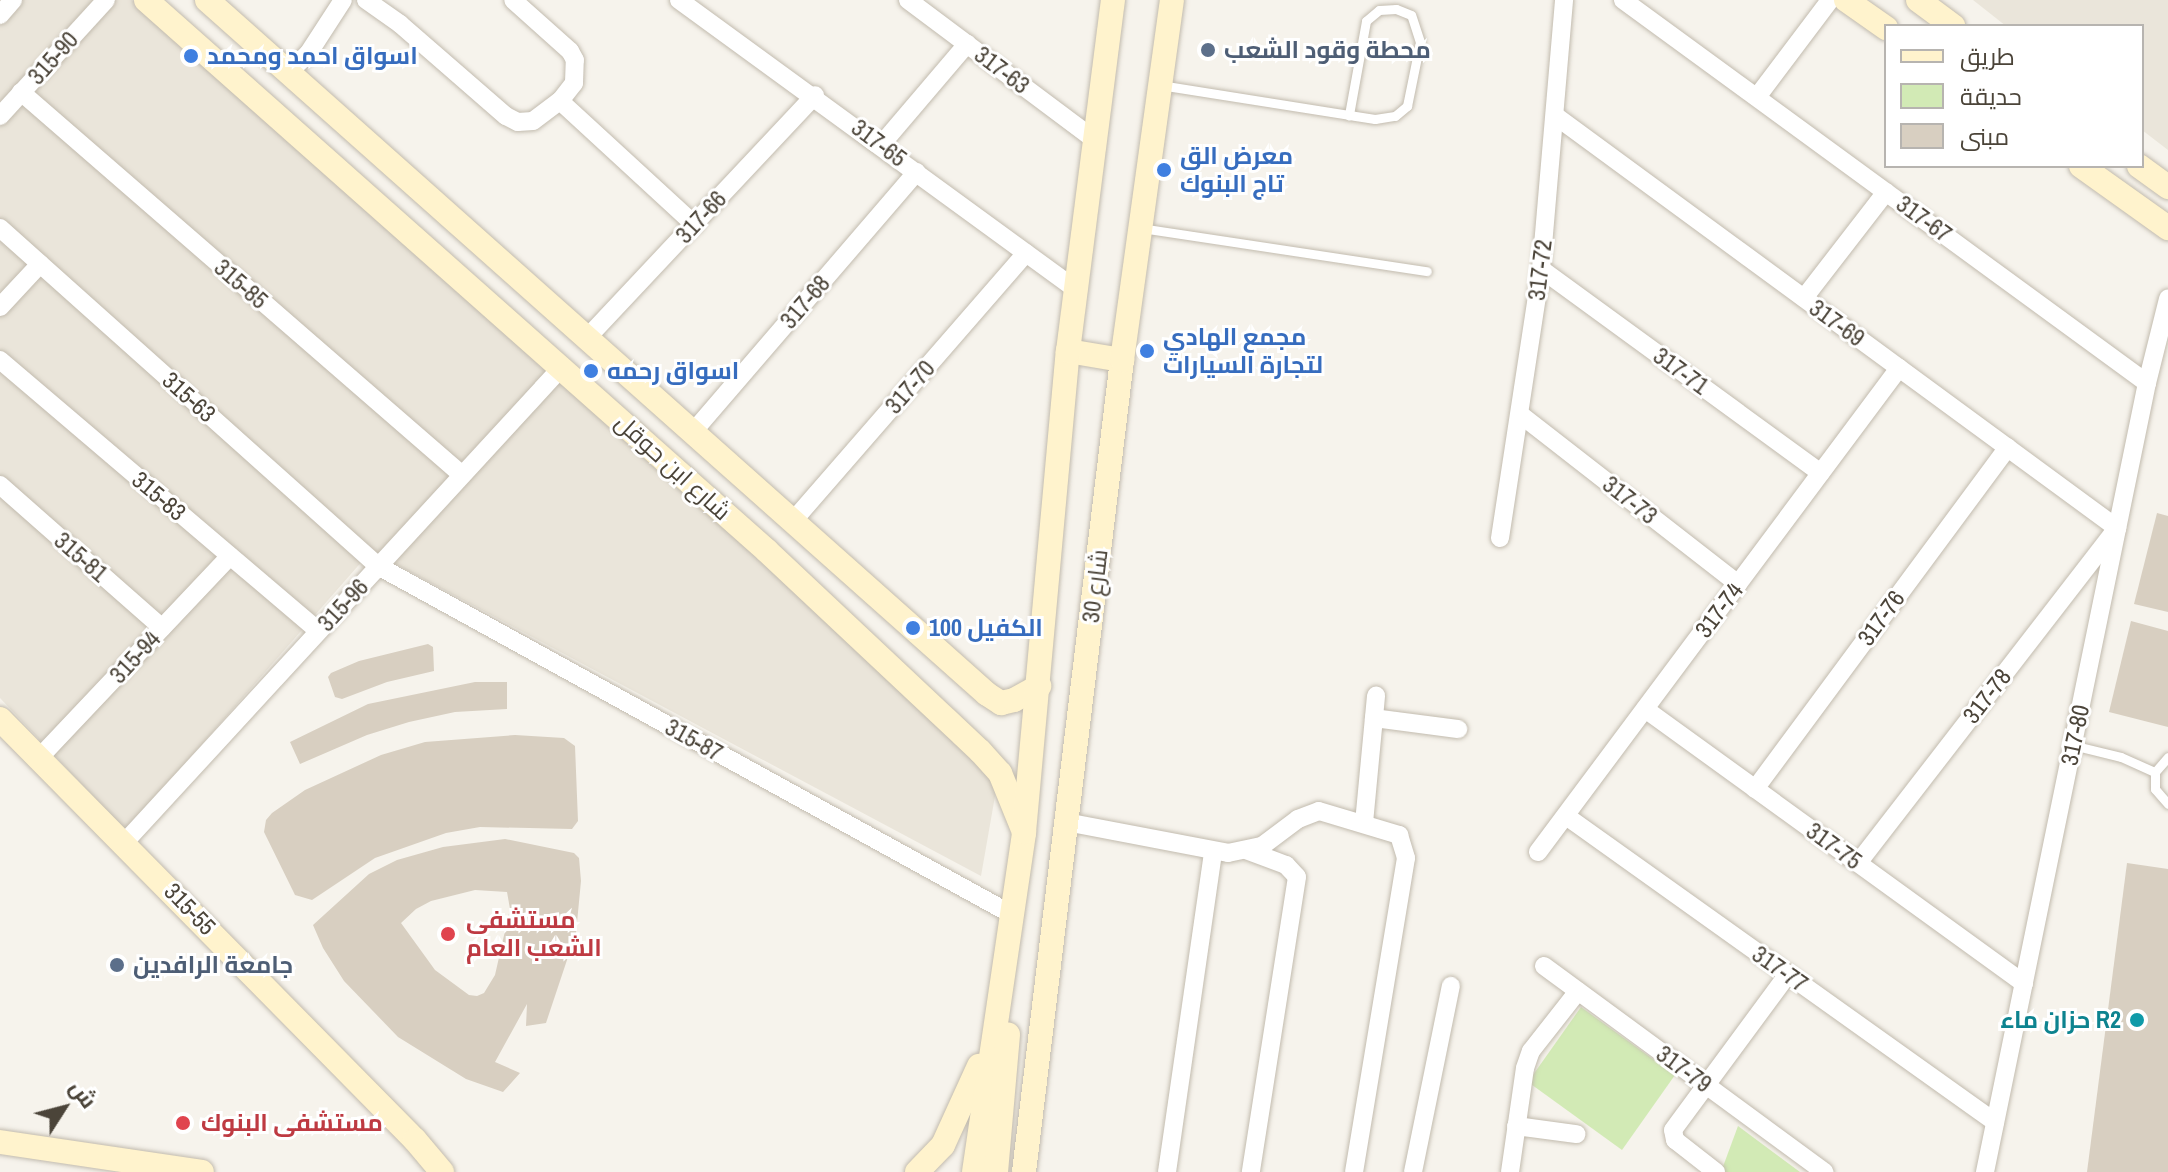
<!DOCTYPE html>
<html>
<head>
<meta charset="utf-8">
<style>
	body { margin:0 }
	#map { position:relative; width:2168px; height:1172px; overflow:hidden; background:#f6f3ec; font-family:"Archivo Narrow",Cairo,sans-serif }
	div>[style] { position:absolute }
	.residential>* { inset:0; background:#eae5da }
	.green>* { inset:0; background:#d2eab5 }
	.building>* { inset:0; background:#d8cfc1 }
	.roads { filter:drop-shadow(0 0 2px #c2bbae) drop-shadow(0 0 2px #c2bbae) }
	.lane>* { height:9px; margin:-4.5px; padding:0 4.5px; transform-origin:4.5px; border-radius:4.5px; background:#fff }
	.street>* { height:18px; margin:-9px; padding:0 9px; transform-origin:9px; border-radius:9px; background:#fff }
	.secondary>* { height:24px; margin:-12px; padding:0 12px; transform-origin:12px; border-radius:12px; background:#fff3cd }
	.dots>* { width:22px; height:22px; translate:-50% -50%; box-sizing:border-box; border:4px solid #fff; border-radius:50% }
	span { translate:-50% -50%; white-space:nowrap; text-align:center; line-height:1.15; -webkit-text-stroke:6px #fff; paint-order:stroke }
	.service-label { font-size:24px; color:#4e5e75; font-weight:700 }
	.left { translate:0 -50%; text-align:left }
	.shop-label { font-size:24px; color:#366cbe; font-weight:700 }
	.street-label { font-size:24px; color:#4b4439 }
	.health-label { font-size:24px; color:#be3a42; font-weight:700 }
	.culture-label { font-size:24px; color:#0d838f; font-weight:700 }
	.right { translate:-100% -50%; text-align:right }
	.legend { position:absolute; left:1884px; top:24px; width:260px; height:144px; box-sizing:border-box; background:#fff; border:2px solid #b7b4b0; margin:0; padding:10px 14px; list-style:none; font-size:24px; color:#4b4439 }
	.legend li { display:flex; align-items:center; gap:16px; height:40px }
	.legend b { width:40px; border:2px solid #b7b4b0 }
	.north { position:absolute; left:24px; top:1068px; width:80px; height:80px; -webkit-text-stroke:6px #fff; paint-order:stroke; rotate:54deg; font-size:22px; font-weight:700; line-height:32px; text-align:center; color:#4b4439 }
	.north::after { content:''; display:block; margin:auto; width:28px; height:36px; background:#4b4439; clip-path:polygon(50% 0,100% 100%,50% 72%,0 100%) }
</style>
</head>
<body>
<div id="map">
	<div class="residential">
		<i style="clip-path:polygon(0 0,132px 0,1001px 762px,981px 876px,371px 551px,126px 831px,0 698px)"></i>
		<i style="clip-path:polygon(1973px 0,2168px 0,2168px 150px,2142px 130px,2142px 26px,2006px 26px)"></i>
	</div>
	<div class="green">
		<i style="clip-path:polygon(1581px 1007px,1675px 1075px,1622px 1150px,1528px 1082px)"></i>
		<i style="clip-path:polygon(1738px 1126px,1800px 1172px,1721px 1172px)"></i>
	</div>
	<div class="building">
		<i style="clip-path:polygon(2157px 513px,2168px 516px,2168px 612px,2134px 604px)"></i>
		<i style="clip-path:polygon(2131px 621px,2168px 631px,2168px 727px,2109px 712px)"></i>
		<i style="clip-path:polygon(428px 644px,433px 647px,434px 671px,387px 682px,342px 699px,335px 697px,328px 677px,331px 673px,359px 661px)"></i>
		<i style="clip-path:polygon(475px 682px,507px 682px,507px 709px,455px 712px,409px 722px,367px 735px,300px 764px,290px 742px,368px 704px)"></i>
		<i style="clip-path:polygon(515px 735px,564px 738px,575px 746px,578px 821px,572px 829px,480px 827px,446px 833px,375px 858px,312px 900px,295px 895px,264px 832px,266px 820px,272px 813px,305px 790px,381px 755px,425px 742px)"></i>
		<i style="clip-path:polygon(evenodd,505px 839px,574px 853px,579px 858px,581px 881px,576px 933px,546px 1023px,526px 1026px,527px 1004px,495px 1062px,520px 1073px,503px 1092px,466px 1079px,398px 1037px,344px 981px,323px 948px,313px 925px,369px 874px,397px 860px,443px 847px,505px 839px,475px 890px,507px 892px,510px 909px,495px 975px,484px 993px,477px 996px,469px 995px,435px 970px,401px 923px,416px 909px,431px 901px,475px 890px)"></i>
		<i style="clip-path:polygon(2127px 863px,2168px 869px,2168px 1172px,2087px 1172px)"></i>
	</div>
	<div class="roads">
		<div class="lane">
			<i style="left:1160px;top:85px;width:191px;rotate:9deg"></i>
			<i style="left:1349px;top:115px;width:26px;rotate:9deg"></i>
			<i style="left:1375px;top:119px;width:20px;rotate:-9deg"></i>
			<i style="left:1395px;top:116px;width:16px;rotate:-40deg"></i>
			<i style="left:1407px;top:106px;width:65px;rotate:-78.5deg"></i>
			<i style="left:1420px;top:42px;width:28px;rotate:-108deg"></i>
			<i style="left:1411px;top:15px;width:16px;rotate:-158deg"></i>
			<i style="left:1396px;top:9px;width:17px;rotate:177deg"></i>
			<i style="left:1379px;top:10px;width:17px;rotate:140deg"></i>
			<i style="left:1366px;top:21px;width:96px;rotate:100.3deg"></i>
			<i style="left:1141px;top:228px;width:289px;rotate:8.6deg"></i>
			<i style="left:2072px;top:745px;width:50px;rotate:13.8deg"></i>
			<i style="left:2121px;top:757px;width:37px;rotate:24deg"></i>
			<i style="left:2168px;top:757px;width:20px;rotate:131deg"></i>
			<i style="left:2155px;top:772px;width:17px;rotate:90deg"></i>
			<i style="left:2155px;top:789px;width:20px;rotate:49deg"></i>
		</div>
		<div class="street">
			<i style="left:366px;top:0;width:42px;rotate:35.2deg"></i>
			<i style="left:400px;top:24px;width:140px;rotate:41deg"></i>
			<i style="left:506px;top:116px;width:13px;rotate:27deg"></i>
			<i style="left:518px;top:122px;width:15px;rotate:-4deg"></i>
			<i style="left:533px;top:121px;width:34px;rotate:-37deg"></i>
			<i style="left:560px;top:101px;width:23px;rotate:-52deg"></i>
			<i style="left:574px;top:83px;width:23px;rotate:-88deg"></i>
			<i style="left:575px;top:60px;width:10px;rotate:-119deg"></i>
			<i style="left:570px;top:51px;width:76px;rotate:-138.2deg"></i>
			<i style="left:679px;top:0;width:491px;rotate:36.1deg"></i>
			<i style="left:908px;top:0;width:234px;rotate:36.8deg"></i>
			<i style="left:1623px;top:0;width:649px;rotate:36.16deg"></i>
			<i style="left:0;top:15px;width:20px;rotate:-49deg"></i>
			<i style="left:288px;top:73px;width:28px;rotate:-44deg"></i>
			<i style="left:308px;top:54px;width:64px;rotate:-57.1deg"></i>
			<i style="left:21px;top:92px;width:584px;rotate:40.97deg"></i>
			<i style="left:1757px;top:97px;width:121px;rotate:-53deg"></i>
			<i style="left:560px;top:101px;width:183px;rotate:42.6deg"></i>
			<i style="left:0;top:116px;width:157px;rotate:-47.6deg"></i>
			<i style="left:1557px;top:117px;width:695px;rotate:36.28deg"></i>
			<i style="left:2117px;top:528px;width:423px;rotate:127.7deg"></i>
			<i style="left:881px;top:145px;width:133px;rotate:-49.6deg"></i>
			<i style="left:0;top:228px;width:507px;rotate:41.8deg"></i>
			<i style="left:378px;top:566px;width:722px;rotate:28.8deg"></i>
			<i style="left:1541px;top:269px;width:346px;rotate:36.1deg"></i>
			<i style="left:1804px;top:298px;width:134px;rotate:-52.3deg"></i>
			<i style="left:0;top:307px;width:59px;rotate:-47.1deg"></i>
			<i style="left:587px;top:338px;width:333px;rotate:-46.8deg"></i>
			<i style="left:0;top:360px;width:418px;rotate:40.4deg"></i>
			<i style="left:1521px;top:415px;width:275px;rotate:37.9deg"></i>
			<i style="left:693px;top:432px;width:343px;rotate:-49.3deg"></i>
			<i style="left:0;top:485px;width:216px;rotate:41.4deg"></i>
			<i style="left:793px;top:521px;width:355px;rotate:-49deg"></i>
			<i style="left:1500px;top:538px;width:272px;rotate:-81.3deg"></i>
			<i style="left:1541px;top:269px;width:270px;rotate:-85.1deg"></i>
			<i style="left:1645px;top:709px;width:468px;rotate:35.9deg"></i>
			<i style="left:1374px;top:718px;width:85px;rotate:7.5deg"></i>
			<i style="left:39px;top:758px;width:278px;rotate:-46.6deg"></i>
			<i style="left:1755px;top:789px;width:425px;rotate:-53.5deg"></i>
			<i style="left:1566px;top:816px;width:527px;rotate:35.5deg"></i>
			<i style="left:1066px;top:822px;width:165px;rotate:10.8deg"></i>
			<i style="left:1228px;top:853px;width:35px;rotate:-12deg"></i>
			<i style="left:1262px;top:846px;width:45px;rotate:-36.9deg"></i>
			<i style="left:1298px;top:819px;width:22px;rotate:-21deg"></i>
			<i style="left:1319px;top:811px;width:84px;rotate:16.7deg"></i>
			<i style="left:1399px;top:835px;width:24px;rotate:73deg"></i>
			<i style="left:1406px;top:858px;width:318px;rotate:99.4deg"></i>
			<i style="left:1364px;top:823px;width:128px;rotate:-84.6deg"></i>
			<i style="left:125px;top:842px;width:644px;rotate:-47.39deg"></i>
			<i style="left:1246px;top:850px;width:43px;rotate:20.6deg"></i>
			<i style="left:1286px;top:865px;width:16px;rotate:47deg"></i>
			<i style="left:1297px;top:877px;width:299px;rotate:98.9deg"></i>
			<i style="left:1538px;top:852px;width:604px;rotate:-53.28deg"></i>
			<i style="left:1544px;top:966px;width:348px;rotate:36.3deg"></i>
			<i style="left:1516px;top:1126px;width:61px;rotate:7.6deg"></i>
			<i style="left:1167px;top:1172px;width:323px;rotate:-81.8deg"></i>
			<i style="left:1413px;top:1172px;width:190px;rotate:-78.5deg"></i>
			<i style="left:1510px;top:1172px;width:105px;rotate:-81.8deg"></i>
			<i style="left:1525px;top:1068px;width:18px;rotate:-71deg"></i>
			<i style="left:1531px;top:1051px;width:76px;rotate:-51.9deg"></i>
			<i style="left:1716px;top:1172px;width:52px;rotate:-142deg"></i>
			<i style="left:1675px;top:1140px;width:10px;rotate:-101deg"></i>
			<i style="left:1673px;top:1130px;width:194px;rotate:-53.6deg"></i>
			<i style="left:1985px;top:1172px;width:805px;rotate:-78.4deg"></i>
			<i style="left:2147px;top:383px;width:87px;rotate:-76deg"></i>
		</div>
		<div class="secondary">
			<i style="left:146px;top:0;width:830px;rotate:41.58deg"></i>
			<i style="left:767px;top:551px;width:292px;rotate:43.2deg"></i>
			<i style="left:980px;top:751px;width:30px;rotate:48deg"></i>
			<i style="left:1000px;top:773px;width:64px;rotate:67.9deg"></i>
			<i style="left:207px;top:0;width:1044px;rotate:41.66deg"></i>
			<i style="left:987px;top:694px;width:17px;rotate:33deg"></i>
			<i style="left:1001px;top:703px;width:13px;rotate:-13deg"></i>
			<i style="left:1014px;top:700px;width:29px;rotate:-29deg"></i>
			<i style="left:1846px;top:0;width:49px;rotate:35deg"></i>
			<i style="left:1918px;top:0;width:44px;rotate:36.6deg"></i>
			<i style="left:2081px;top:166px;width:107px;rotate:35.5deg"></i>
			<i style="left:2139px;top:166px;width:36px;rotate:36deg"></i>
			<i style="left:1068px;top:351px;width:55px;rotate:9.5deg"></i>
			<i style="left:0;top:719px;width:591px;rotate:45.41deg"></i>
			<i style="left:415px;top:1140px;width:42px;rotate:49.8deg"></i>
			<i style="left:0;top:1142px;width:204px;rotate:8.4deg"></i>
			<i style="left:917px;top:1172px;width:37px;rotate:-46deg"></i>
			<i style="left:943px;top:1145px;width:87px;rotate:-65.5deg"></i>
			<i style="left:974px;top:1172px;width:344px;rotate:-81.6deg"></i>
			<i style="left:1024px;top:832px;width:483px;rotate:-84.8deg"></i>
			<i style="left:1068px;top:351px;width:354px;rotate:-82.7deg"></i>
			<i style="left:996px;top:1172px;width:138px;rotate:-85deg"></i>
			<i style="left:1024px;top:1172px;width:818px;rotate:-83.12deg"></i>
			<i style="left:1122px;top:360px;width:363px;rotate:-82.1deg"></i>
		</div>
	</div>
	<div class="dots">
		<i style="left:1208px;top:50px;background:#5c6f8a"></i>
		<i style="left:191px;top:56px;background:#3f7fe0"></i>
		<i style="left:1164px;top:170px;background:#3f7fe0"></i>
		<i style="left:1147px;top:351px;background:#3f7fe0"></i>
		<i style="left:591px;top:371px;background:#3f7fe0"></i>
		<i style="left:913px;top:628px;background:#3f7fe0"></i>
		<i style="left:448px;top:934px;background:#e0444e"></i>
		<i style="left:117px;top:965px;background:#5c6f8a"></i>
		<i style="left:2137px;top:1020px;background:#0f9aa8"></i>
		<i style="left:183px;top:1123px;background:#e0444e"></i>
	</div>
	<div class="service-label">
		<span class="left" style="left:1224px;top:50px">محطة وقود الشعب</span>
		<span class="left" style="left:133px;top:965px">جامعة الرافدين</span>
	</div>
	<div class="shop-label">
		<span class="left" style="left:207px;top:56px">اسواق احمد ومحمد</span>
		<span class="left" style="left:1180px;top:170px">معرض الق<br>تاج البنوك</span>
		<span class="left" style="left:1163px;top:351px">مجمع الهادي<br>لتجارة السيارات</span>
		<span class="left" style="left:607px;top:371px">اسواق رحمه</span>
		<span class="left" style="left:929px;top:628px">الكفيل 100</span>
	</div>
	<div class="street-label">
		<span style="left:53px;top:58px;rotate:-48deg">315-90</span>
		<span style="left:1002px;top:70px;rotate:37deg">317-63</span>
		<span style="left:879px;top:143px;rotate:37deg">317-65</span>
		<span style="left:701px;top:217px;rotate:-47deg">317-66</span>
		<span style="left:1924px;top:219px;rotate:36deg">317-67</span>
		<span style="left:1540px;top:270px;rotate:-83deg">317-72</span>
		<span style="left:241px;top:284px;rotate:41deg">315-85</span>
		<span style="left:805px;top:302px;rotate:-49deg">317-68</span>
		<span style="left:1837px;top:323px;rotate:36deg">317-69</span>
		<span style="left:1681px;top:371px;rotate:36deg">317-71</span>
		<span style="left:910px;top:387px;rotate:-49deg">317-70</span>
		<span style="left:189px;top:397px;rotate:42deg">315-63</span>
		<span style="left:673px;top:467px;rotate:42deg">شارع ابن حوقل</span>
		<span style="left:159px;top:496px;rotate:40deg">315-83</span>
		<span style="left:1630px;top:500px;rotate:38deg">317-73</span>
		<span style="left:81px;top:557px;rotate:41deg">315-81</span>
		<span style="left:1095px;top:586px;rotate:-83deg">شارع 30</span>
		<span style="left:343px;top:605px;rotate:-47deg">315-96</span>
		<span style="left:1719px;top:610px;rotate:-53deg">317-74</span>
		<span style="left:1881px;top:618px;rotate:-54deg">317-76</span>
		<span style="left:135px;top:657px;rotate:-47deg">315-94</span>
		<span style="left:1987px;top:696px;rotate:-52deg">317-78</span>
		<span style="left:2075px;top:735px;rotate:-78deg">317-80</span>
		<span style="left:694px;top:740px;rotate:29deg">315-87</span>
		<span style="left:1834px;top:846px;rotate:36deg">317-75</span>
		<span style="left:190px;top:909px;rotate:46deg">315-55</span>
		<span style="left:1780px;top:969px;rotate:35deg">317-77</span>
		<span style="left:1684px;top:1069px;rotate:36deg">317-79</span>
	</div>
	<div class="health-label">
		<span class="left" style="left:466px;top:934px">مستشفى<br>الشعب العام</span>
		<span class="left" style="left:201px;top:1123px">مستشفى البنوك</span>
	</div>
	<div class="culture-label">
		<span class="right" style="left:2121px;top:1020px">حزان ماء R2</span>
	</div>
	<ul class="legend">
	<li><b style="height:10px;background:#fff3cd"></b>طريق</li>
	<li><b style="height:22px;background:#d2eab5"></b>حديقة</li>
	<li><b style="height:22px;background:#d8cfc1"></b>مبنى</li>
	</ul>
	<div class="north">ش</div>
</div>
</body>
</html>
